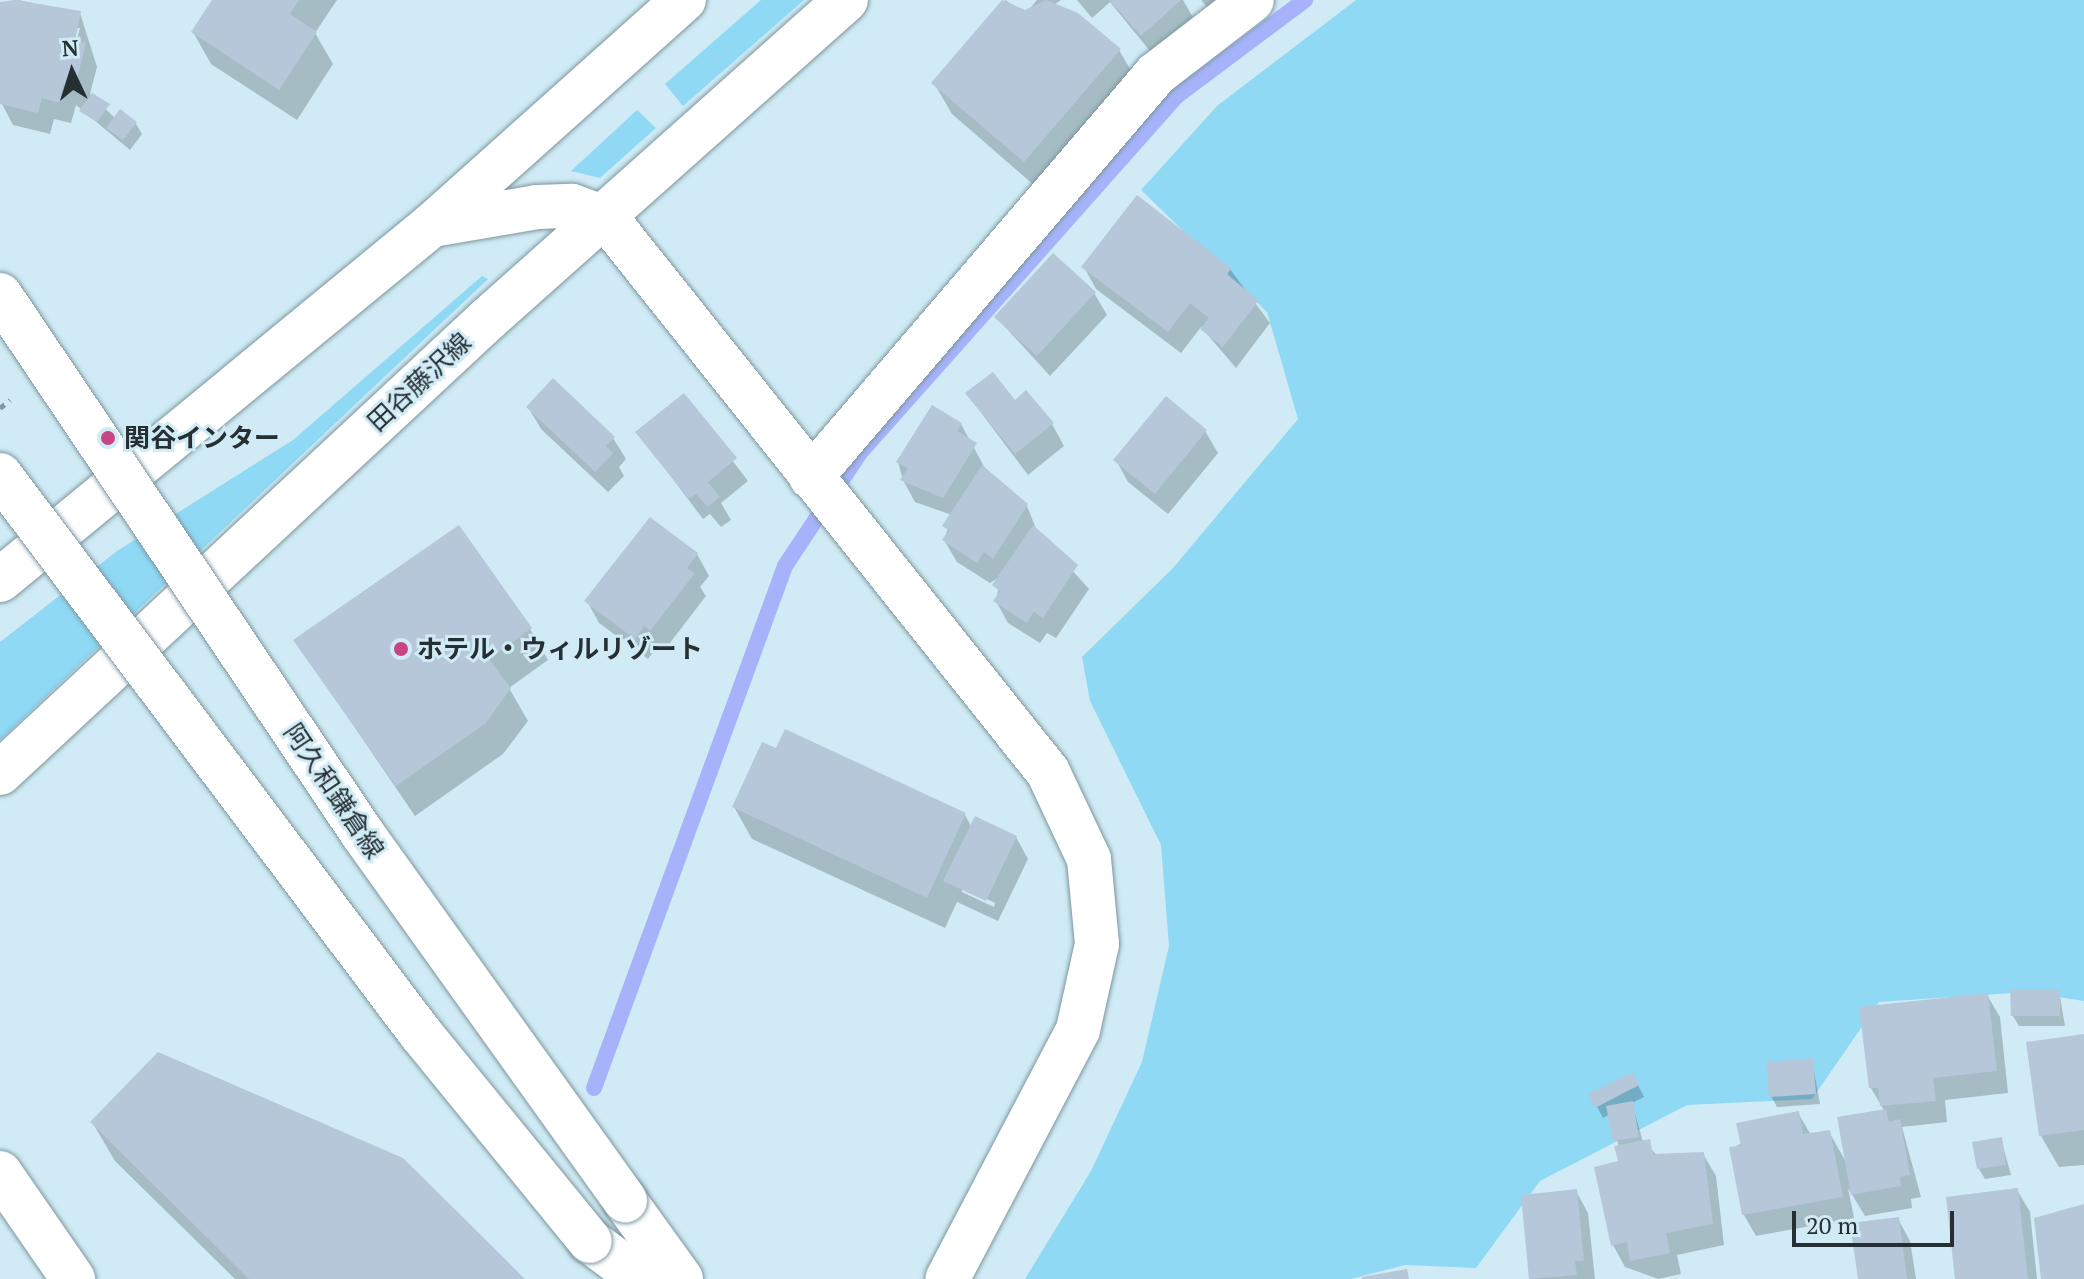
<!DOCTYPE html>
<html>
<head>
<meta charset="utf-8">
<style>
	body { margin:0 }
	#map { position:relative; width:2084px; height:1279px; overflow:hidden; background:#d0ebf5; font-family:"PT Serif","Noto Sans JP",serif }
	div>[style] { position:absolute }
	.green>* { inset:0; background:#8fd9f5 }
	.shadow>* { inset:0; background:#0003 }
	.stream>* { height:16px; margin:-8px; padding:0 8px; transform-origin:8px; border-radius:8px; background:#a6b3fb }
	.building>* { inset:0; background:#b5c7d8 }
	.path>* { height:5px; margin-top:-2.5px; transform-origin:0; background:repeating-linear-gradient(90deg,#85989f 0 6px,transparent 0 12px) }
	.roads { filter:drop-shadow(0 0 2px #7d969f) drop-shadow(0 0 2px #7d969f) }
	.minor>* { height:44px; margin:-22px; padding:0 22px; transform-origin:22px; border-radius:22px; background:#fff }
	.secondary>* { height:44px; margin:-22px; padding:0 22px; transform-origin:22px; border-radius:22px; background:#fff }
	.bridges { filter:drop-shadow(0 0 2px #7d969f) drop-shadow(0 0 2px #7d969f) }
	.secondary-bridge>* { height:44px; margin:-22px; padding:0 22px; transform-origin:22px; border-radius:22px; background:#fff }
	.dots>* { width:22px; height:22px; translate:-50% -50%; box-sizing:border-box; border:4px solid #d0ebf5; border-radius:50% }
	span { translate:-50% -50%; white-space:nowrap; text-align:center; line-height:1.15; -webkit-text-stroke:6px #d0ebf5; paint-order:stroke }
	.street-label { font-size:26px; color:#263034 }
	.poi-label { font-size:26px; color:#263034; font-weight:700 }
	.left { translate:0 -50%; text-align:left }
	.north { position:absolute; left:32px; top:32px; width:80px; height:80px; -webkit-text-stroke:6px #d0ebf5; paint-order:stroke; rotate:356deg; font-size:22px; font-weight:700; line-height:32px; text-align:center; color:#263034 }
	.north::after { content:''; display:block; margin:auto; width:28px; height:36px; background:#263034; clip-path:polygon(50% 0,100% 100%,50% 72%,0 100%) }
	.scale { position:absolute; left:1792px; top:1211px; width:162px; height:36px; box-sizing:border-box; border:4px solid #263034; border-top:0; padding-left:10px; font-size:24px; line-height:28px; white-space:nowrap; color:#263034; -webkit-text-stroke:6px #d0ebf5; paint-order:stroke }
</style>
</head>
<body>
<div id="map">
	<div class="green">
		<i style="clip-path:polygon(761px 0,804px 0,683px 106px,665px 84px)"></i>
		<i style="clip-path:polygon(1356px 0,2084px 0,2084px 1001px,2026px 992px,1879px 1002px,1812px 1099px,1687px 1105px,1540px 1181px,1476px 1268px,1405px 1265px,1351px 1279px,1025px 1279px,1091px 1171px,1142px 1062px,1169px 946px,1161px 845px,1090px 701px,1082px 657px,1173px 568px,1298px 419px,1267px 312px,1141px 190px,1217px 106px)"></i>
		<i style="clip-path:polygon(637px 110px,656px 128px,600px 178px,571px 171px)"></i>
		<i style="clip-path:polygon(482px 276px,488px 279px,0 740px,0 642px,117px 551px,293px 440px)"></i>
	</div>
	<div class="shadow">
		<i style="clip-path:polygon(evenodd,18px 0,80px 13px,97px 67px,90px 94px,116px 119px,121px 112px,136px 124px,142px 134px,130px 150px,76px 105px,71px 123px,54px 119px,50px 134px,13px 125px,0 100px,0 4px,16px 8px,18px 0,75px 28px,80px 28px,74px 51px,75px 28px)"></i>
		<i style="clip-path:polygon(214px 0,337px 0,315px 33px,333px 64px,297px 120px,211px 64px,193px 32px)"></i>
		<i style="clip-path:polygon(1005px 0,1026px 13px,1037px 0,1061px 0,1054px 5px,1119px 50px,1137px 81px,1042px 192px,952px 114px,934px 83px)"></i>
		<i style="clip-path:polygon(1077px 0,1183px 0,1195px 21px,1154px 56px,1110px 2px,1092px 18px)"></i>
		<i style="clip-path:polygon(1201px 0,1221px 0,1209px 9px)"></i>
		<i style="clip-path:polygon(1084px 267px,1230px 269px,1270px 323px,1236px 368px,1201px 327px,1181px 353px,1096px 289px)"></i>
		<i style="clip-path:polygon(1094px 293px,1107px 315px,1050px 376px,996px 317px)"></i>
		<i style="clip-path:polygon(967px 394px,1015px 402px,1052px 424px,1064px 446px,1028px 475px)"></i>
		<i style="clip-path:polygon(683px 396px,748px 481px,721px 503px,731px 520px,721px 527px,710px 514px,703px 519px,638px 433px)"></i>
		<i style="clip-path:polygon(528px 407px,613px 438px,626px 459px,619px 467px,624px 476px,608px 492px,541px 429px)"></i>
		<i style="clip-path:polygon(961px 424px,986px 470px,1027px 506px,1037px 531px,1089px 589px,1056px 638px,1047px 633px,1040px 643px,1008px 623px,996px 601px,1001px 576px,990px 583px,957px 562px,944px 540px,952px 515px,915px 502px,903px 480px,898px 462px)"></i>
		<i style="clip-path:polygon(1205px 431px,1218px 453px,1168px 514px,1128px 482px,1116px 460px)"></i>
		<i style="clip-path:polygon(697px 554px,709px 576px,700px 587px,706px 596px,663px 652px,657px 647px,648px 659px,599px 623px,587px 601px)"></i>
		<i style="clip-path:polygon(530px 629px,548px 660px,509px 688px,528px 721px,503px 754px,415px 816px,296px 641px)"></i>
		<i style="clip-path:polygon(evenodd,734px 807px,965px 815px,971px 826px,1016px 837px,1028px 859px,998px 921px,957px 902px,945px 928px,752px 839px,734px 807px,962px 887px,995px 903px,994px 907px,962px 892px,962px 887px)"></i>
		<i style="clip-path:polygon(2059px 991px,2065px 1026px,2019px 1026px,2013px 1016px)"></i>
		<i style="clip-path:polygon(1987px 995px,2000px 1017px,2008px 1093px,1945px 1100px,1947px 1122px,1902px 1127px,1921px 1197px,1911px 1199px,1912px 1208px,1865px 1216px,1848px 1188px,1854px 1218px,1756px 1236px,1744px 1215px,1731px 1149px,1798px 1113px,1811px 1135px,1829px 1132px,1846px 1162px,1885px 1112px,1871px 1088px)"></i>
		<i style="clip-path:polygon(2084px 1036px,2084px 1165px,2059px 1167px,2041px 1136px,2029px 1044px)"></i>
		<i style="clip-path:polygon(1812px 1060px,1820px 1104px,1777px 1107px,1771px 1096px)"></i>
		<i style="clip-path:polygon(1638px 1085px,1644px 1097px,1632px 1103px,1643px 1142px,1657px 1155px,1703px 1154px,1716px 1176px,1724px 1245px,1677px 1255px,1681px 1274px,1658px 1279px,1625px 1267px,1613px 1245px,1619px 1147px,1610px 1114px,1603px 1118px,1591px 1095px)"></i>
		<i style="clip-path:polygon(92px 1122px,522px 1279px,235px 1279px,115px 1161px)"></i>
		<i style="clip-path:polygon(2001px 1139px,2011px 1175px,1985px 1179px,1979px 1169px)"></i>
		<i style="clip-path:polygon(2017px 1190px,2030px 1212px,2037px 1279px,1957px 1279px)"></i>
		<i style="clip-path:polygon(1576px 1191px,1588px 1213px,1595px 1279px,1531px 1279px,1523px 1197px)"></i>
		<i style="clip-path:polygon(1898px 1219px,1910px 1241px,1916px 1279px,1860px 1279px)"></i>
	</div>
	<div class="stream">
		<i style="left:594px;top:1088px;width:556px;rotate:-69.9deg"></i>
		<i style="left:785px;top:566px;width:134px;rotate:-56.5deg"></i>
		<i style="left:859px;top:454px;width:480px;rotate:-48.4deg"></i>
		<i style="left:1178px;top:95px;width:159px;rotate:-36.8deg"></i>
	</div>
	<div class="building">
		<i style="clip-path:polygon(15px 0,81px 11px,75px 41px,86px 43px,75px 87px,64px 84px,59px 103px,42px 98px,38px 113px,0 104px,0 2px)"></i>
		<i style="clip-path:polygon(212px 0,299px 0,290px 14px,317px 32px,279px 90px,191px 32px)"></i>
		<i style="clip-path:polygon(1002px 0,1025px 10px,1046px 0,1078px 13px,1121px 49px,1024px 162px,931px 83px)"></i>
		<i style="clip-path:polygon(1109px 0,1181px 0,1141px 36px)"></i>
		<i style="clip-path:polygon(92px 93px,110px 104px,97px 122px,79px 111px)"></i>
		<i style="clip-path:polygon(120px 109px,137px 122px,123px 140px,106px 128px)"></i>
		<i style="clip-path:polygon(1137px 195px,1231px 268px,1227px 275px,1259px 300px,1223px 347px,1200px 329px,1209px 318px,1190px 303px,1168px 332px,1081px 267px)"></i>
		<i style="clip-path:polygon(1053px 253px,1096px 292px,1037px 356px,994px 317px)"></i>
		<i style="clip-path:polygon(993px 372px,1015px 400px,1026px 390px,1054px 423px,1015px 454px,965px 393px)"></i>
		<i style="clip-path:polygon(553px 378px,615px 437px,606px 446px,613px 453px,595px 472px,526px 407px)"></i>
		<i style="clip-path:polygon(684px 393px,737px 458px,708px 482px,720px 497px,708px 507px,696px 494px,689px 499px,635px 432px)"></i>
		<i style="clip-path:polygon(1166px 396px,1207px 430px,1155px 494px,1113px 460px)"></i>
		<i style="clip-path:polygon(932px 405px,962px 423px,957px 431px,977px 443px,943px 498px,900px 480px,908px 468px,896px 462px)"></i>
		<i style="clip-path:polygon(982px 465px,1028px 504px,993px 559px,984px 552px,977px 563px,942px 540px,949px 530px,942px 526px)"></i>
		<i style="clip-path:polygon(650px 517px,698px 553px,687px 568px,695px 573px,650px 631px,644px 626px,635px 639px,584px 601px)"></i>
		<i style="clip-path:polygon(459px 525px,532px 628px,489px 659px,511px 688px,486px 723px,396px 786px,293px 640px)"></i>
		<i style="clip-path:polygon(1033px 525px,1078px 565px,1043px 618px,1034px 612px,1027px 623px,993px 601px,1000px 591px,992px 585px)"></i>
		<i style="clip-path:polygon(785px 729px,966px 813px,927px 898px,732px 807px,762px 742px,776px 748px)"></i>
		<i style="clip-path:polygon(975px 816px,1017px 836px,986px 901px,943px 881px)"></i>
		<i style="clip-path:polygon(2060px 989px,2060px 1016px,2011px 1016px,2010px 990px)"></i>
		<i style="clip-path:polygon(1988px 993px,1997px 1071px,1933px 1078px,1936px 1101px,1880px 1106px,1878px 1088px,1869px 1088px,1859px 1007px)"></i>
		<i style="clip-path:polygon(2084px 1034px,2084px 1130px,2039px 1136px,2026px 1042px)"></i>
		<i style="clip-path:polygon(158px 1052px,403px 1158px,525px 1279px,249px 1279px,90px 1122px)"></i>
		<i style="clip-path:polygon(1813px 1058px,1816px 1094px,1769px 1097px,1766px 1062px)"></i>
		<i style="clip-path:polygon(1633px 1072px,1639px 1085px,1595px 1108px,1588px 1094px)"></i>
		<i style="clip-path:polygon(1633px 1101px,1639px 1137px,1613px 1141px,1606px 1106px)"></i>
		<i style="clip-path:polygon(1886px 1109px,1889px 1122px,1900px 1119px,1910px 1175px,1900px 1177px,1901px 1186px,1851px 1195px,1837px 1117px)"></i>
		<i style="clip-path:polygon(1799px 1111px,1803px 1134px,1830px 1130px,1843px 1197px,1742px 1215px,1729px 1147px,1741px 1146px,1736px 1123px)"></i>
		<i style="clip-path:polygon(2002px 1137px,2006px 1165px,1977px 1169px,1972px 1142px)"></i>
		<i style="clip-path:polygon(1650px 1139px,1653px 1154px,1704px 1152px,1713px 1224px,1666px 1233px,1670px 1253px,1630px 1261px,1627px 1242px,1611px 1246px,1594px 1167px,1618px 1161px,1614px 1146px)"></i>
		<i style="clip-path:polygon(2018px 1188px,2028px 1279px,1955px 1279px,1946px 1197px)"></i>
		<i style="clip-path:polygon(1577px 1189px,1584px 1261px,1575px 1261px,1577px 1275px,1529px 1279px,1521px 1195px)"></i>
		<i style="clip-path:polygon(2084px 1204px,2084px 1279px,2041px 1279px,2034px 1218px)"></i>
		<i style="clip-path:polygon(1899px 1217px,1907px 1279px,1858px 1279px,1850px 1223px)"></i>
		<i style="clip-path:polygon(1407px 1269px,1409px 1279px,1362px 1279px,1362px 1277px)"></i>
	</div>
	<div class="path">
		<i style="left:0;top:408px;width:13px;rotate:-39deg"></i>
	</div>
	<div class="roads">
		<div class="minor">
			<i style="left:811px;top:477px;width:531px;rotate:-49.43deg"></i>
			<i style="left:1156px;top:74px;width:121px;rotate:-37.6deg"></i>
		</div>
		<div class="secondary">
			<i style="left:432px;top:225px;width:107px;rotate:-9.7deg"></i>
			<i style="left:537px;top:207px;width:35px;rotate:-2deg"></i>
			<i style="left:572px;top:206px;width:37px;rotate:20deg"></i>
			<i style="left:607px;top:219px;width:707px;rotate:51.43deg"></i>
			<i style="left:1048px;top:772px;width:96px;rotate:64.8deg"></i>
			<i style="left:1089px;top:859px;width:85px;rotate:84.6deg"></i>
			<i style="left:1097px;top:944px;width:88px;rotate:102.5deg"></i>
			<i style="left:1078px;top:1030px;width:281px;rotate:117.7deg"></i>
			<i style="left:0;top:580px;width:559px;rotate:-39.41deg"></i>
			<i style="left:432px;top:225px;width:338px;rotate:-41.8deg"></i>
			<i style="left:0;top:773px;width:668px;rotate:-42.94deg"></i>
			<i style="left:489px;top:318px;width:478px;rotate:-41.7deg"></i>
			<i style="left:0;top:1173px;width:129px;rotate:55.4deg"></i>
			<i style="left:625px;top:1201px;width:96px;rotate:54.3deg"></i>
			<i style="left:590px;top:1241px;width:64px;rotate:36.7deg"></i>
		</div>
	</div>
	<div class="bridges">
		<div class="secondary-bridge">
			<i style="left:0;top:295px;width:648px;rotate:56.06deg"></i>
			<i style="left:362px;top:833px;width:452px;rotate:54.4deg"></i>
			<i style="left:0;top:475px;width:700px;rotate:53.02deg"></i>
			<i style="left:421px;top:1034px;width:267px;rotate:50.8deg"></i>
		</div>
	</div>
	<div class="dots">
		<i style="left:108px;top:438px;background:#c94485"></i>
		<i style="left:401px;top:649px;background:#c94485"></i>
	</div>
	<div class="street-label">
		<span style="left:419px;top:382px;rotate:-43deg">田谷藤沢線</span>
		<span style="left:334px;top:791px;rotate:56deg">阿久和鎌倉線</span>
	</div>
	<div class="poi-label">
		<span class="left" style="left:124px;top:438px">関谷インター</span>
		<span class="left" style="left:417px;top:649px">ホテル・ウィルリゾート</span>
	</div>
	<div class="north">N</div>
	<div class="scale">20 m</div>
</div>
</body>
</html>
